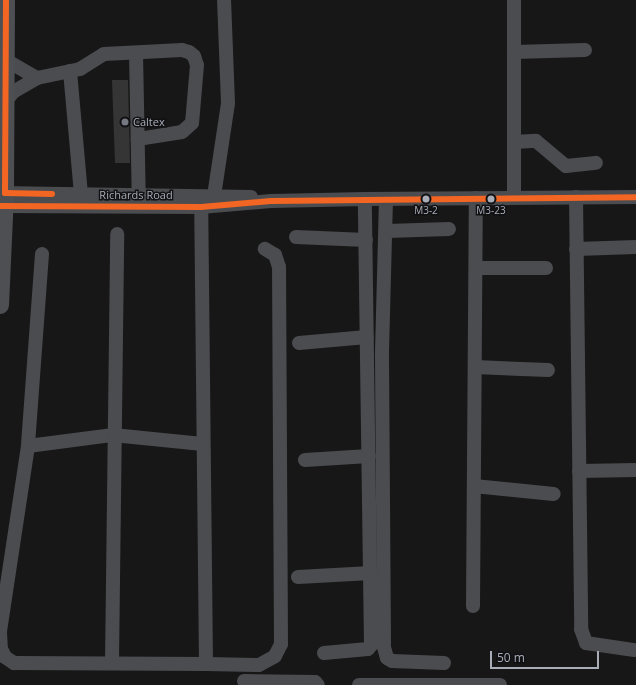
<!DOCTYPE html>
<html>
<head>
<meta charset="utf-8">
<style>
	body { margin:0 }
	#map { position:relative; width:636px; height:685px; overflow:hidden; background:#171717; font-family:"Open Sans",sans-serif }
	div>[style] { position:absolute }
	.building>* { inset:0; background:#353536 }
	.minor>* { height:14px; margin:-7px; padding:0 7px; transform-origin:7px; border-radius:7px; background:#4b4c50 }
	.major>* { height:18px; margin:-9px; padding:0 9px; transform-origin:9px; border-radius:9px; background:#4d4f52 }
	.bus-1>* { height:6px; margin:-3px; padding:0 3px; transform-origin:3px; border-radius:3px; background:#f26522 }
	.dots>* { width:11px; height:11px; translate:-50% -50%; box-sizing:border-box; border:2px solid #111113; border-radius:50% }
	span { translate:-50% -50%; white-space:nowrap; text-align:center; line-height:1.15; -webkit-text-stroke:3px #111113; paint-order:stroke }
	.bus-label { font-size:10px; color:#a8adb8 }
	.poi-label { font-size:11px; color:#a8adb8 }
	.left { translate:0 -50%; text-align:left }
	.street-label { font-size:11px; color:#a8adb8 }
	.scale { position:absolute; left:490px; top:651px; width:109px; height:18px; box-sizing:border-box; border:2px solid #a8adb8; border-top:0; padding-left:5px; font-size:12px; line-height:14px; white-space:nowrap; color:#a8adb8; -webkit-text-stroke:3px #111113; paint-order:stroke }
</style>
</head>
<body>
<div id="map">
	<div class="building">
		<i style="clip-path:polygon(112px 80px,128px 80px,130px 163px,115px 163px)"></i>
	</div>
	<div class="minor">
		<i style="left:514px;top:0;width:198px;rotate:90deg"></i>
		<i style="left:514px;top:52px;width:71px;rotate:-1.6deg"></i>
		<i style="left:136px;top:53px;width:150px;rotate:88.9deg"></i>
		<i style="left:4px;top:59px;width:38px;rotate:30deg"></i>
		<i style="left:70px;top:71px;width:124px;rotate:84.9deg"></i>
		<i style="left:5px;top:102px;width:13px;rotate:-51deg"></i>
		<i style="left:13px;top:92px;width:28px;rotate:-30deg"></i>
		<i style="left:37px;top:78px;width:44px;rotate:-11.8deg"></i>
		<i style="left:80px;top:69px;width:28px;rotate:-32deg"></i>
		<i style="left:104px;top:54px;width:78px;rotate:-2.9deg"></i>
		<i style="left:182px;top:50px;width:7px;rotate:16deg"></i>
		<i style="left:189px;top:52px;width:6px;rotate:39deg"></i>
		<i style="left:194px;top:56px;width:9px;rotate:72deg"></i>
		<i style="left:197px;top:65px;width:58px;rotate:94.9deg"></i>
		<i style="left:192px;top:123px;width:13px;rotate:138deg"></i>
		<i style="left:182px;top:132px;width:45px;rotate:171deg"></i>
		<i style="left:514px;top:142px;width:22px;rotate:-3deg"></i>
		<i style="left:536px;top:141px;width:39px;rotate:40deg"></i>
		<i style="left:566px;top:166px;width:30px;rotate:-6deg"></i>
		<i style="left:0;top:193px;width:251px;rotate:0.9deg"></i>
		<i style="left:214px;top:196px;width:94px;rotate:-81.4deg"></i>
		<i style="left:228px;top:103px;width:103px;rotate:-92.2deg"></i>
		<i style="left:576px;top:197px;width:432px;rotate:89.3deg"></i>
		<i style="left:581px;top:629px;width:15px;rotate:70deg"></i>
		<i style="left:586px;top:643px;width:49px;rotate:8.3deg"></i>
		<i style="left:386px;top:199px;width:158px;rotate:91.5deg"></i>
		<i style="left:382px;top:357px;width:290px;rotate:89.6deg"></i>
		<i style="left:384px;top:647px;width:11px;rotate:75deg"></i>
		<i style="left:387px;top:658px;width:6px;rotate:31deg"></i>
		<i style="left:392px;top:661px;width:52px;rotate:2.2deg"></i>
		<i style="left:0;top:206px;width:201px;rotate:0.3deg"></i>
		<i style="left:201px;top:207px;width:70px;rotate:-4.9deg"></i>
		<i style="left:271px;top:201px;width:94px;rotate:-1.2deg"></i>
		<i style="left:365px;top:199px;width:271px;rotate:-0.4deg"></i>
		<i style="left:387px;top:231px;width:62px;rotate:-1.8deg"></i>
		<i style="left:296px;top:237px;width:70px;rotate:2.5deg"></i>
		<i style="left:576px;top:249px;width:60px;rotate:-1.9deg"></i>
		<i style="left:42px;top:254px;width:193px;rotate:94.2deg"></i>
		<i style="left:28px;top:446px;width:188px;rotate:98.6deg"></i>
		<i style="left:0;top:632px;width:17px;rotate:87deg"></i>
		<i style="left:1px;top:649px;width:9px;rotate:63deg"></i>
		<i style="left:5px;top:657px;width:11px;rotate:34deg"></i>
		<i style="left:14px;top:663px;width:192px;rotate:0.3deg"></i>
		<i style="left:206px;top:664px;width:457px;rotate:-90.6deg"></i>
		<i style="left:476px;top:268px;width:70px"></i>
		<i style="left:299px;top:343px;width:68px;rotate:-5deg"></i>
		<i style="left:475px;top:367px;width:73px;rotate:2.4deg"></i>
		<i style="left:28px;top:446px;width:86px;rotate:-7.4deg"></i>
		<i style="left:113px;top:435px;width:90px;rotate:5.7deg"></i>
		<i style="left:305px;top:460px;width:64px;rotate:-3.6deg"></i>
		<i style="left:579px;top:471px;width:57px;rotate:-1deg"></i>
		<i style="left:474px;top:486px;width:80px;rotate:5.7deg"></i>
		<i style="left:298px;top:577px;width:73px;rotate:-3.1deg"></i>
		<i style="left:473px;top:606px;width:408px;rotate:-89.6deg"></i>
		<i style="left:324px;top:653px;width:44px;rotate:-5.2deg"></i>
		<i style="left:368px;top:649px;width:5px;rotate:-53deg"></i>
		<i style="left:371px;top:645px;width:446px;rotate:-90.8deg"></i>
		<i style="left:112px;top:663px;width:429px;rotate:-89.3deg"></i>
		<i style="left:206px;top:664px;width:53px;rotate:1.1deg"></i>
		<i style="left:259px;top:665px;width:18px;rotate:-29deg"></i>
		<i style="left:275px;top:656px;width:13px;rotate:-63deg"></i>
		<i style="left:281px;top:644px;width:377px;rotate:-90.3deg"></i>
		<i style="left:279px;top:267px;width:13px;rotate:-108deg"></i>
		<i style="left:275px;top:255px;width:12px;rotate:-149deg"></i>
		<i style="left:244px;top:681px;width:71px;rotate:0.8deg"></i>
		<i style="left:315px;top:682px;width:4px;rotate:45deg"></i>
		<i style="left:359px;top:685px;width:141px"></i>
	</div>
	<div class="major">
		<i style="left:0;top:305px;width:112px;rotate:-87.4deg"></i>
		<i style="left:5px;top:193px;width:193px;rotate:-89.7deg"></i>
	</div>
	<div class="bus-1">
		<i style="left:6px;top:0;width:193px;rotate:90.3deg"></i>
		<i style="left:5px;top:193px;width:47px;rotate:1.2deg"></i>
		<i style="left:0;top:206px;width:201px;rotate:0.3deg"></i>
		<i style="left:201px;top:207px;width:70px;rotate:-4.9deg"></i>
		<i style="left:271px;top:201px;width:365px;rotate:-0.6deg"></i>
	</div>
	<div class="dots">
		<i style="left:125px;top:122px;background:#757880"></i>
		<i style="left:426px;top:199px;background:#a8adb8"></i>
		<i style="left:491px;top:199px;background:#a8adb8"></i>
	</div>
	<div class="bus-label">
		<span style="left:426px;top:211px">M3-2</span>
		<span style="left:491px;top:211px">M3-23</span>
	</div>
	<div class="poi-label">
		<span class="left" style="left:133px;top:122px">Caltex</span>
	</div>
	<div class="street-label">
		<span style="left:136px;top:195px">Richards Road</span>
	</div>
	<div class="scale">50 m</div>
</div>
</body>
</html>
